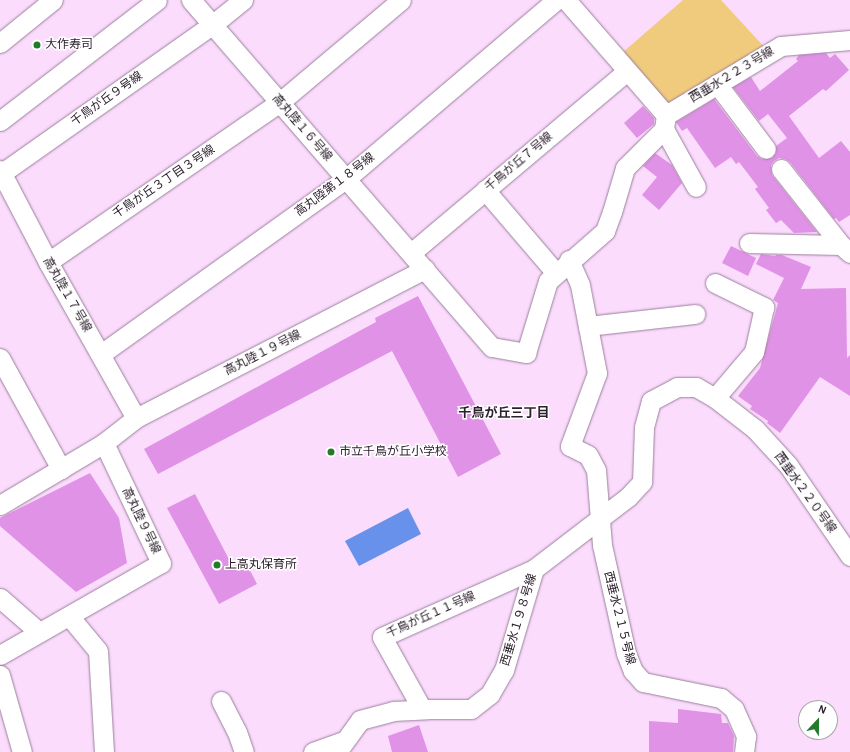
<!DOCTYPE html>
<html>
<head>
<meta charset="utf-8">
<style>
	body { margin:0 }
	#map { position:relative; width:850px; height:752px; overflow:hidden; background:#fbdcfc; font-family:"Alegreya Sans","Noto Sans JP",sans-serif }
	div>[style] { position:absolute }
	.green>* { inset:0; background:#f1cb7d }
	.water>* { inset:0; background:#6791eb }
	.building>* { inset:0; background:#e092e6 }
	.roads { filter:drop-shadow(0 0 1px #9a7e9c) drop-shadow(0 0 1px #9a7e9c) }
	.minor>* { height:19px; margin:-9.5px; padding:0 9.5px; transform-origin:9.5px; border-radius:9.5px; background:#fff }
	.dots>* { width:11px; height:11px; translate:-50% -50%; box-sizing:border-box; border:2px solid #fff; border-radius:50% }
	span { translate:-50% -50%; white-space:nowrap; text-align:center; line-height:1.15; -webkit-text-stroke:3px #fff; paint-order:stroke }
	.poi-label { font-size:12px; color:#2c202c }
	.left { translate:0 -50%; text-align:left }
	.street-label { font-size:12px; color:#2c202c }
	.neighbourhood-label { font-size:13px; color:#2c202c; font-weight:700 }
	.north { position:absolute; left:798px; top:700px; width:40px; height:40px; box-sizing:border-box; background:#fff; border:1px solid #aba6ab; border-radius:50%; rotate:22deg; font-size:11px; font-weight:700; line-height:16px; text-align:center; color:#2c202c }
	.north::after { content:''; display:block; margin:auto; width:14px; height:18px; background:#227b2a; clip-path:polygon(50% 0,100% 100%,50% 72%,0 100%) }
</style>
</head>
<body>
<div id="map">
	<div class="green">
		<i style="clip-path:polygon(683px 0,721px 0,767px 50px,672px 104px,661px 100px,622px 53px)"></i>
	</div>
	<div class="water">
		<i style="clip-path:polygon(408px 508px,421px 534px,359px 566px,345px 541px)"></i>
	</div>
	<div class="building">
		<i style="clip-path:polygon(826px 53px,830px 58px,835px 54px,849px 70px,826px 91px,823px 89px,789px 116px,819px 158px,841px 141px,850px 152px,850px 215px,839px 222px,836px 218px,834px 219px,790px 162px,785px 159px,779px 158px,774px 161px,771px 165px,772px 175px,817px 232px,794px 233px,781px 220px,776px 223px,766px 210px,769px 208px,755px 189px,758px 187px,739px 162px,736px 164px,731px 157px,715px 168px,687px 128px,682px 131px,676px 122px,714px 99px,757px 156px,762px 159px,772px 158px,776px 153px,776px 146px,787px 138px,768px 114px,759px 121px,733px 87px,751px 77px,760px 91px,798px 61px,796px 59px,799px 55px)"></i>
		<i style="clip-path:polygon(643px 106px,654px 118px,654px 124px,637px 138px,624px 123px)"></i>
		<i style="clip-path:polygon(655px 153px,672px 165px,682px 183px,659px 210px,642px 195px,657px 177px,643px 166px)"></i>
		<i style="clip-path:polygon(731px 246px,756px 258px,748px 276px,722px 263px)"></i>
		<i style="clip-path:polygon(761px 254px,775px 256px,776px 255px,782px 255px,811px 267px,801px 289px,846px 288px,847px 358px,850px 355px,850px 396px,820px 377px,780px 433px,767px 423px,768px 421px,750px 409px,752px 406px,738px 396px,760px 368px,778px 303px,773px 300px,784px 278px,756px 264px)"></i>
		<i style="clip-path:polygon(418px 296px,501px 454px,458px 477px,392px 351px,158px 474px,144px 449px,339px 342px,376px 322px,375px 318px)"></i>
		<i style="clip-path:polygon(90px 473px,119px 518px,127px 563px,76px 592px,0 526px,0 518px)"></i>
		<i style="clip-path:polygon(195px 494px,233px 567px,245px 561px,257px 584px,219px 604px,167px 508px)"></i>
		<i style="clip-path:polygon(678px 709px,721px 714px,722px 723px,728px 723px,734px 736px,733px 752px,649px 752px,649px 721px,678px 723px)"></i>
		<i style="clip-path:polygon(419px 725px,428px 752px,392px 752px,388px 736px)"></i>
	</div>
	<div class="roads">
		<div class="minor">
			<i style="left:191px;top:0;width:459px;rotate:49.1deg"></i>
			<i style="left:492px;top:347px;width:35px;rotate:10deg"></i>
			<i style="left:526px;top:353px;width:75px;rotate:-73deg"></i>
			<i style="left:548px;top:281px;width:76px;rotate:-41.3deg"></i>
			<i style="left:605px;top:231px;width:20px;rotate:-70deg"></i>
			<i style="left:612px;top:212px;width:46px;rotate:-73.5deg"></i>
			<i style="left:625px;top:168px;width:55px;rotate:-45deg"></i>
			<i style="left:664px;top:129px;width:14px;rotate:-82deg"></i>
			<i style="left:566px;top:0;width:152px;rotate:49deg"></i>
			<i style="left:0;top:43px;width:68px;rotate:-39.1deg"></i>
			<i style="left:717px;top:84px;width:81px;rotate:53deg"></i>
			<i style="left:666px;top:115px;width:134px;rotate:-31deg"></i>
			<i style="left:781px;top:46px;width:69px;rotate:-5deg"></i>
			<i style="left:0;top:121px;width:198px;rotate:-37.6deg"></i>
			<i style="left:664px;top:129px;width:66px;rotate:61.1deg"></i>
			<i style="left:781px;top:169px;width:97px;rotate:51.7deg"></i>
			<i style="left:841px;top:245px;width:12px;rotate:42deg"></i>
			<i style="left:0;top:170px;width:104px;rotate:62.4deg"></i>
			<i style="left:48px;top:262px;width:179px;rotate:60.6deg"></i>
			<i style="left:2px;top:173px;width:257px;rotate:-35.2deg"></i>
			<i style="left:212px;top:25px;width:40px;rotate:-39deg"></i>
			<i style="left:485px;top:190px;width:109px;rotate:49.5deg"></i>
			<i style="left:749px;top:243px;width:92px;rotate:1.2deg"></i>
			<i style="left:411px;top:253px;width:282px;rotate:-40.1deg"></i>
			<i style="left:569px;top:260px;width:27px;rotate:66deg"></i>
			<i style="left:580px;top:285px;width:90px;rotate:79.1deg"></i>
			<i style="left:597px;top:373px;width:78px;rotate:110.3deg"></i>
			<i style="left:570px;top:446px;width:20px;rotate:27deg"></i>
			<i style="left:588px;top:455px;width:17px;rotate:62deg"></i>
			<i style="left:596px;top:470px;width:75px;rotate:85.4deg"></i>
			<i style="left:602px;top:545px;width:111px;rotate:77.5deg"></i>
			<i style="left:626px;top:653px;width:19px;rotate:69deg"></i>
			<i style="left:633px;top:671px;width:15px;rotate:48deg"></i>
			<i style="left:643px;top:682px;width:80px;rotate:11.6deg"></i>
			<i style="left:721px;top:698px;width:17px;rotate:40deg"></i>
			<i style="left:734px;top:709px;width:30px;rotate:66deg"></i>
			<i style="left:746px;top:736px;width:16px;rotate:97deg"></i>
			<i style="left:48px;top:262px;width:282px;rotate:-34.6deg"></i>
			<i style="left:280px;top:102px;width:158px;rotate:-40.1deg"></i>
			<i style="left:715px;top:283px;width:55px;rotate:26.1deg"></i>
			<i style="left:764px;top:307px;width:46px;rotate:102.5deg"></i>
			<i style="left:754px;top:352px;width:60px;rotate:130.3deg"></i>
			<i style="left:588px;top:326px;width:108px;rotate:-6.4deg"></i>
			<i style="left:101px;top:354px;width:302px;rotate:-35.6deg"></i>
			<i style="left:347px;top:178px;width:275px;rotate:-40.4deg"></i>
			<i style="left:0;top:358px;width:127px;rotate:61.2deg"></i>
			<i style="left:104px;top:443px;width:41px;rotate:-38deg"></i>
			<i style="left:136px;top:418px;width:325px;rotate:-27.3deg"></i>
			<i style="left:0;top:505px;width:121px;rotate:-30.8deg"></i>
			<i style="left:104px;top:443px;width:133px;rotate:64.6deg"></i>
			<i style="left:161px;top:563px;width:185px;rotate:150.3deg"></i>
			<i style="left:0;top:598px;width:52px;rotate:41.1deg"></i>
			<i style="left:69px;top:616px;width:45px;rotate:50.4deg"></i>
			<i style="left:98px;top:651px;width:101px;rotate:86.6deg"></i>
			<i style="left:0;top:675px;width:80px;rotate:74.1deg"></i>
			<i style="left:221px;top:701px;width:35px;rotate:63deg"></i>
			<i style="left:237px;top:732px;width:21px;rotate:71deg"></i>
			<i style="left:422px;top:709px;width:82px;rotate:-119.1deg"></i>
			<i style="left:382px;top:637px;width:167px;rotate:-24.1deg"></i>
			<i style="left:313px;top:752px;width:32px;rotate:-20deg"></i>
			<i style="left:337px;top:752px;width:39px;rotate:-54deg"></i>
			<i style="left:360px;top:720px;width:34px;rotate:-15deg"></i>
			<i style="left:393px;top:711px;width:35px;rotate:-3deg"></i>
			<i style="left:428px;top:709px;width:43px"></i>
			<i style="left:471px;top:709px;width:24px;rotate:-38deg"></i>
			<i style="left:490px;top:694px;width:28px;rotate:-60deg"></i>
			<i style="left:504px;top:670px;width:105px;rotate:-73.5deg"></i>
			<i style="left:534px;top:569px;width:118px;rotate:-37.5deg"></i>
			<i style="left:628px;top:497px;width:21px;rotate:-47deg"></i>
			<i style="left:642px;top:482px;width:55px;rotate:-87.9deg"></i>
			<i style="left:644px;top:427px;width:27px;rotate:-75deg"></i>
			<i style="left:651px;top:401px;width:30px;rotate:-28deg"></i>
			<i style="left:677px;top:387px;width:19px"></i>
			<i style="left:696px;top:387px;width:22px;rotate:30deg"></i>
			<i style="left:715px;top:398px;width:51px;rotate:37.8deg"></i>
			<i style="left:755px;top:429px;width:49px;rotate:47.5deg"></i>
			<i style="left:788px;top:465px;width:110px;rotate:55.7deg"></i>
		</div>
	</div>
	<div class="dots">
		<i style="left:37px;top:45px;background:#227b2a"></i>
		<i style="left:331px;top:452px;background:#227b2a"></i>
		<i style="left:217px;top:565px;background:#227b2a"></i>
	</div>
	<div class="poi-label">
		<span class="left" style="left:45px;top:45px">大作寿司</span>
		<span class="left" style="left:339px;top:452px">市立千鳥が丘小学校</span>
		<span class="left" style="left:225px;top:565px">上高丸保育所</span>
	</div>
	<div class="street-label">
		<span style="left:732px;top:75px;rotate:-31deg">西垂水２２３号線</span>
		<span style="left:107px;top:99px;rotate:-35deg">千鳥が丘９号線</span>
		<span style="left:302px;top:128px;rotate:49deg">高丸陸１６号線</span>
		<span style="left:519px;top:162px;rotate:-40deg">千鳥が丘７号線</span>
		<span style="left:164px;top:182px;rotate:-34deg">千鳥が丘３丁目３号線</span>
		<span style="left:335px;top:185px;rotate:-37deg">高丸陸第１８号線</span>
		<span style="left:67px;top:295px;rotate:60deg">高丸陸１７号線</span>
		<span style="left:263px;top:353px;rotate:-27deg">高丸陸１９号線</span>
		<span style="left:805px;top:493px;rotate:54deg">西垂水２２０号線</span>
		<span style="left:141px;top:521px;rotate:64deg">高丸陸９号線</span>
		<span style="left:431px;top:615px;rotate:-24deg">千鳥が丘１１号線</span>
		<span style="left:619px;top:618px;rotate:76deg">西垂水２１５号線</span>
		<span style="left:519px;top:620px;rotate:-73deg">西垂水１９８号線</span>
	</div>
	<div class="neighbourhood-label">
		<span style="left:504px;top:414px">千鳥が丘三丁目</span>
	</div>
	<div class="north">N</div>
</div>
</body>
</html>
